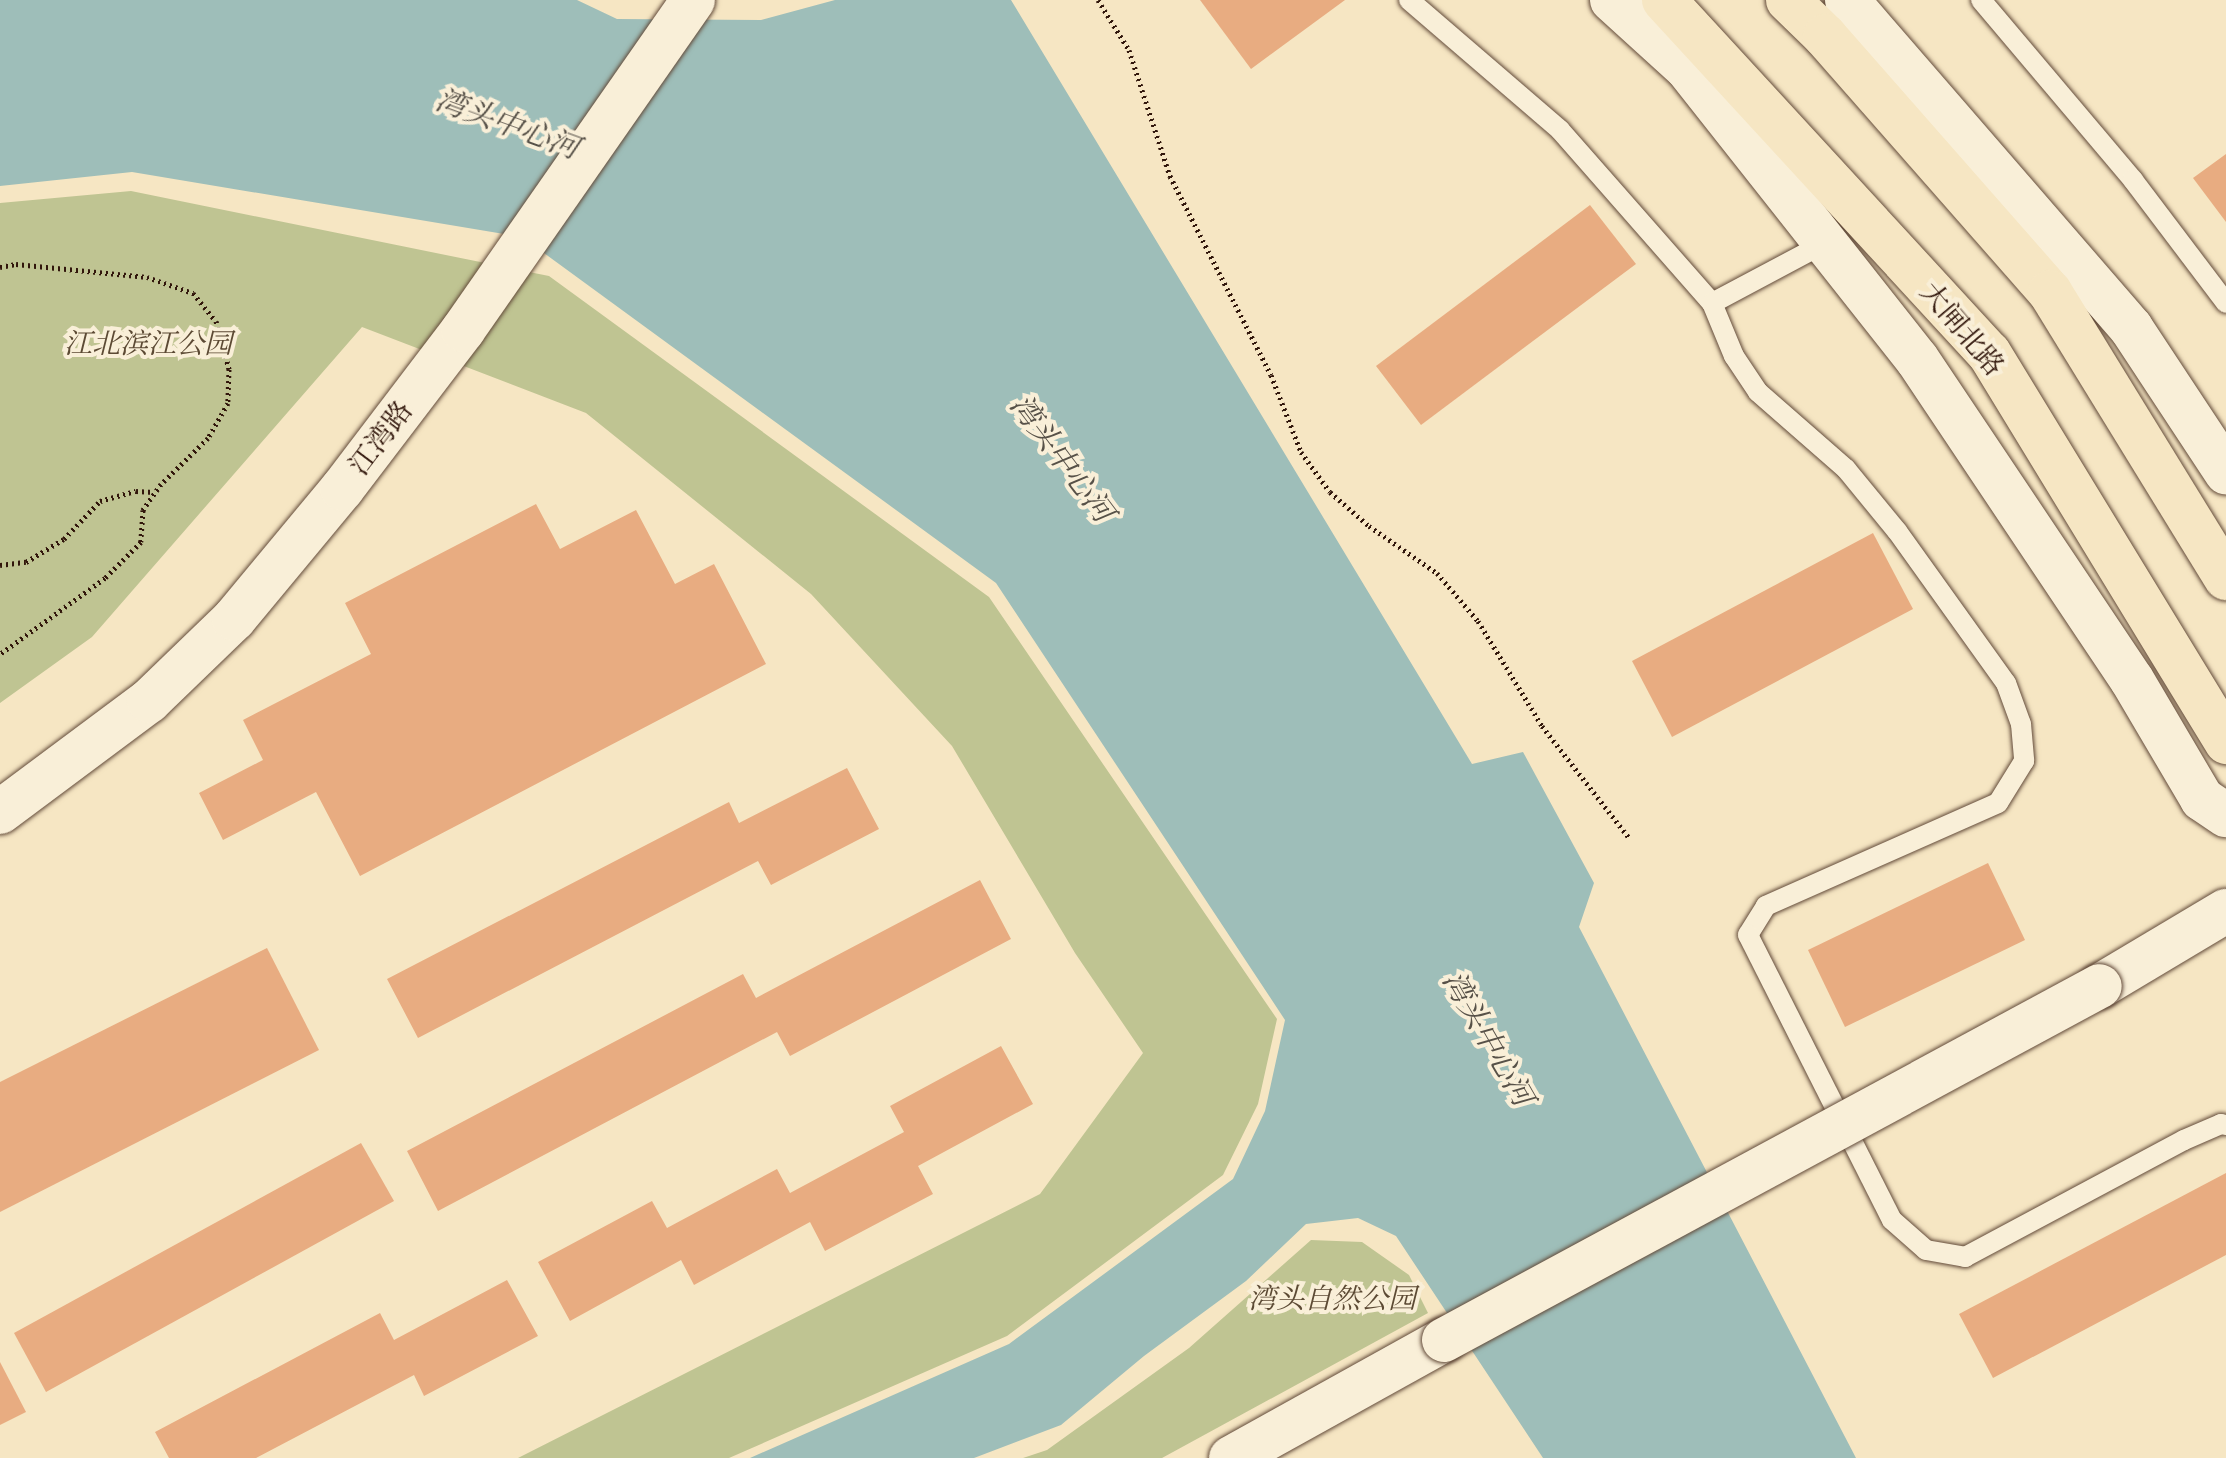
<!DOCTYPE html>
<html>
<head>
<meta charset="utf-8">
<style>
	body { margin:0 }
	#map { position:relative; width:2226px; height:1458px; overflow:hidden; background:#f6e6c3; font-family:Cardo,"Noto Serif SC",serif }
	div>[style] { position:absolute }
	.green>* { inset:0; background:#bfc492 }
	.water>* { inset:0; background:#9ebeb9 }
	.building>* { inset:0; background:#e8ac81 }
	.path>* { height:5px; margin-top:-2.5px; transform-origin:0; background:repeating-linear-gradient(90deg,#31160b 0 2px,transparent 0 6px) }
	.roads { filter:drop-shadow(0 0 2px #624a39) drop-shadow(0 0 2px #624a39) }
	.service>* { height:20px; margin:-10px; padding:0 10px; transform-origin:10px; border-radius:10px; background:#f9efd8 }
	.tertiary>* { height:44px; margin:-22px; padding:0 22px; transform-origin:22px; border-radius:22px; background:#f9efd8 }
	.primary>* { height:44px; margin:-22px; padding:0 22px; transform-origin:22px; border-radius:22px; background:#f6e6c3 }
	.bridges { filter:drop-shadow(0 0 2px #624a39) drop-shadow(0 0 2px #624a39) }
	.tertiary-bridge>* { height:44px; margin:-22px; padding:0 22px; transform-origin:22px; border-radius:22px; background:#f9efd8 }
	span { translate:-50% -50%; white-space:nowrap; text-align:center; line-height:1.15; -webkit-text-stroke:8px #f9efd8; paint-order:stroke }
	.street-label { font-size:28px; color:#31160b }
	.park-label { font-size:28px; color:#5c4a34; font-style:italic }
	.water-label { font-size:30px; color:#575148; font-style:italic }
</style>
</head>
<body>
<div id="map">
	<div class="green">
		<i style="clip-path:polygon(131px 191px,549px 276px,989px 597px,1277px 1019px,1258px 1104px,1223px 1175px,1007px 1336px,729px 1458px,518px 1458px,1040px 1194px,1143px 1053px,1075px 953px,952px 746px,811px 594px,586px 413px,362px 327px,92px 637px,0 703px,0 203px)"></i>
		<i style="clip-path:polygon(1311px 1240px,1362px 1242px,1409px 1275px,1428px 1313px,1162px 1458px,1023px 1458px,1047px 1450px,1189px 1348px)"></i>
	</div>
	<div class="water">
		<i style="clip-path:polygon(0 0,577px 0,617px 19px,761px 20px,835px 0,1011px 0,1472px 764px,1523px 752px,1594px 883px,1579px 927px,1856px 1458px,1543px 1458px,1396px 1236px,1358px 1218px,1306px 1224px,1246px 1281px,1144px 1356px,1061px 1425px,974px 1458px,750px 1458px,1009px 1344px,1233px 1179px,1265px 1111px,1285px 1020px,996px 583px,522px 237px,132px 172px,0 186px)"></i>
	</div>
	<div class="building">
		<i style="clip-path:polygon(1200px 0,1345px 0,1251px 69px)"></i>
		<i style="clip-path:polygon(2226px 154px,2226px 222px,2193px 178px)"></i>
		<i style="clip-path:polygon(1590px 205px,1636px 264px,1421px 425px,1376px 366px)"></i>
		<i style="clip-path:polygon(536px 504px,560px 549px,636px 510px,675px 584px,714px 564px,766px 664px,360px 876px,316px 792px,223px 840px,199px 793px,263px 760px,243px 720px,371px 654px,345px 603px)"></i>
		<i style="clip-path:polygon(1873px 533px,1913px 609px,1672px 737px,1632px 661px)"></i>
		<i style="clip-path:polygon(847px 768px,879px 829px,771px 885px,758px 861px,418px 1038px,387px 979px,729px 802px,739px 823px)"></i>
		<i style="clip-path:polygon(1988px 863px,2025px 940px,1845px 1027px,1808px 950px)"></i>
		<i style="clip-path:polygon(980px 880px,1011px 939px,790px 1056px,777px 1032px,438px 1211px,407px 1151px,743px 974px,756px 998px)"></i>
		<i style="clip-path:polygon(267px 948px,319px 1050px,0 1212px,0 1082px)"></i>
		<i style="clip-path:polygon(1001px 1046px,1033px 1104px,918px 1166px,933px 1194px,825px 1251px,810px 1222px,694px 1285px,681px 1260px,570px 1321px,538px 1262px,652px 1201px,667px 1228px,777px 1169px,790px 1193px,904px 1132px,890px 1106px)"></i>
		<i style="clip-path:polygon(361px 1143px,394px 1201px,46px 1392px,14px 1333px)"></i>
		<i style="clip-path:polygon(2226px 1173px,2226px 1255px,1993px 1378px,1959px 1314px)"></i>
		<i style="clip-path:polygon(507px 1280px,538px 1336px,424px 1396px,414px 1375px,256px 1458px,169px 1458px,155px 1432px,380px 1313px,394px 1340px)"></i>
		<i style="clip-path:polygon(0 1362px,26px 1412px,0 1425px)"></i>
	</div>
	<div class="path">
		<i style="left:1098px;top:0;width:59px;rotate:58.2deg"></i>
		<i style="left:1129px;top:50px;width:133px;rotate:72deg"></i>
		<i style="left:1170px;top:176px;width:223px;rotate:63.1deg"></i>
		<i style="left:1271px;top:375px;width:83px;rotate:68.7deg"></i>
		<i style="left:1301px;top:452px;width:49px;rotate:54.1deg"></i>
		<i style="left:1330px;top:492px;width:52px;rotate:41.1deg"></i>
		<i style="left:1369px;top:526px;width:83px;rotate:34.7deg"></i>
		<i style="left:1437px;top:573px;width:63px;rotate:49.5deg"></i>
		<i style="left:1478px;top:621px;width:123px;rotate:58.6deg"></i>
		<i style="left:1542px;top:726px;width:143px;rotate:52.1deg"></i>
		<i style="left:0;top:267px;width:16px;rotate:-11deg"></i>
		<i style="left:16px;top:264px;width:132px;rotate:5.7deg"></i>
		<i style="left:147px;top:277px;width:49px;rotate:19.2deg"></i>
		<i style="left:193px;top:293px;width:36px;rotate:51deg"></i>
		<i style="left:216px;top:321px;width:50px;rotate:74.8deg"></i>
		<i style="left:229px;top:369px;width:34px;rotate:92deg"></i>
		<i style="left:228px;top:403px;width:40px;rotate:119.7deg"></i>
		<i style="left:208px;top:438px;width:66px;rotate:135.6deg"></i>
		<i style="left:161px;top:484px;width:32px;rotate:125deg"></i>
		<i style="left:143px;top:510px;width:32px;rotate:94deg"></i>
		<i style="left:141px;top:542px;width:51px;rotate:135deg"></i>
		<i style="left:105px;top:578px;width:130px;rotate:144.1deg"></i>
		<i style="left:0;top:565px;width:26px;rotate:-7deg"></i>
		<i style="left:26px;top:562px;width:44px;rotate:-31.2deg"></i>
		<i style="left:64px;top:539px;width:52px;rotate:-46.5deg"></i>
		<i style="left:100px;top:501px;width:37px;rotate:-16deg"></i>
		<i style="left:136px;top:491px;width:18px;rotate:3deg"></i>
	</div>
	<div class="roads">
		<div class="service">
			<i style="left:1409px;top:0;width:199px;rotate:40.7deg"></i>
			<i style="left:1560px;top:130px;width:230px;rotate:48.7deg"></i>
			<i style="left:1981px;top:0;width:236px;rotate:49.8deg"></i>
			<i style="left:2133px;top:180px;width:154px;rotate:52.9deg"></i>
			<i style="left:1825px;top:243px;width:128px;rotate:152deg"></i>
			<i style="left:1712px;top:303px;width:57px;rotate:67.5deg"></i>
			<i style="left:1734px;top:356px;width:43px;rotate:56.3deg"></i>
			<i style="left:1758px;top:392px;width:117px;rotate:41.2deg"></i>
			<i style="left:1846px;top:469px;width:80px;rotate:50.6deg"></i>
			<i style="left:1897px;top:531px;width:187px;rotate:54.4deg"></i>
			<i style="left:2006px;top:683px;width:44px;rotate:69.9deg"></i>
			<i style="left:2021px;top:724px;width:37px;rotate:85deg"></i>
			<i style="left:2024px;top:761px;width:49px;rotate:121.8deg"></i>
			<i style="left:1998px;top:803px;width:254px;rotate:156.1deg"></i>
			<i style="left:1766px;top:906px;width:34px;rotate:122deg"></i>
			<i style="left:1748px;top:935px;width:319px;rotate:63.2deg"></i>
			<i style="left:1892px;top:1220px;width:45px;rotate:41.4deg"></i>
			<i style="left:1926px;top:1250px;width:40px;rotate:10deg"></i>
			<i style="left:1965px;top:1257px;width:248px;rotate:-28.1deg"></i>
			<i style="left:2184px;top:1140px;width:40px;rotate:-23.4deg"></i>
			<i style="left:2221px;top:1124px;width:5px;rotate:11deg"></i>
		</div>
		<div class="tertiary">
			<i style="left:1612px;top:0;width:101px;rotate:42.2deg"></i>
			<i style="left:1687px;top:68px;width:371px;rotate:51.7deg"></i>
			<i style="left:1917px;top:359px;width:386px;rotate:56.2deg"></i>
			<i style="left:2132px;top:680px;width:138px;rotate:59.5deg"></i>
			<i style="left:2202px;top:799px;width:29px;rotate:34deg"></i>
			<i style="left:1847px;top:0;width:434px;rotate:49.1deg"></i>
			<i style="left:2131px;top:328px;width:173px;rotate:56.6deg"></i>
			<i style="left:0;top:812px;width:186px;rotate:-36.7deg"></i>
			<i style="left:149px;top:701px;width:118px;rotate:-44deg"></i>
			<i style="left:234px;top:619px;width:169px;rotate:-50.3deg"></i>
			<i style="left:342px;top:489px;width:200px;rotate:-52.7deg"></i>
			<i style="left:463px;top:330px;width:402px;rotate:-55.1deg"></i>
			<i style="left:2100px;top:986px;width:147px;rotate:-30.8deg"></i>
			<i style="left:1231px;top:1458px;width:244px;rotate:-29deg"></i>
		</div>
		<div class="primary">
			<i style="left:1664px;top:0;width:480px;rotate:47.4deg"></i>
			<i style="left:1989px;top:353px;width:456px;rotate:58.6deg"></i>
			<i style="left:1788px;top:0;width:52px;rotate:44.2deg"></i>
			<i style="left:1825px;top:36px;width:341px;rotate:48.7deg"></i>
			<i style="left:2050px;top:292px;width:336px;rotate:58.4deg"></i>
		</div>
	</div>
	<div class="bridges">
		<div class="tertiary-bridge">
			<i style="left:1444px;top:1340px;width:745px;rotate:-28.35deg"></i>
		</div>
	</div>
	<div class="street-label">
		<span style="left:1962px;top:329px;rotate:50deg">大闸北路</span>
		<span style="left:381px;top:438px;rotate:-53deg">江湾路</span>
	</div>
	<div class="park-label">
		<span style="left:148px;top:344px">江北滨江公园</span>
		<span style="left:1332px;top:1299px">湾头自然公园</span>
	</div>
	<div class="water-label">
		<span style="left:507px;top:125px;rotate:20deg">湾头中心河</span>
		<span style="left:1061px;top:459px;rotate:53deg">湾头中心河</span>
		<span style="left:1487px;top:1039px;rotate:60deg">湾头中心河</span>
	</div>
</div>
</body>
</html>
